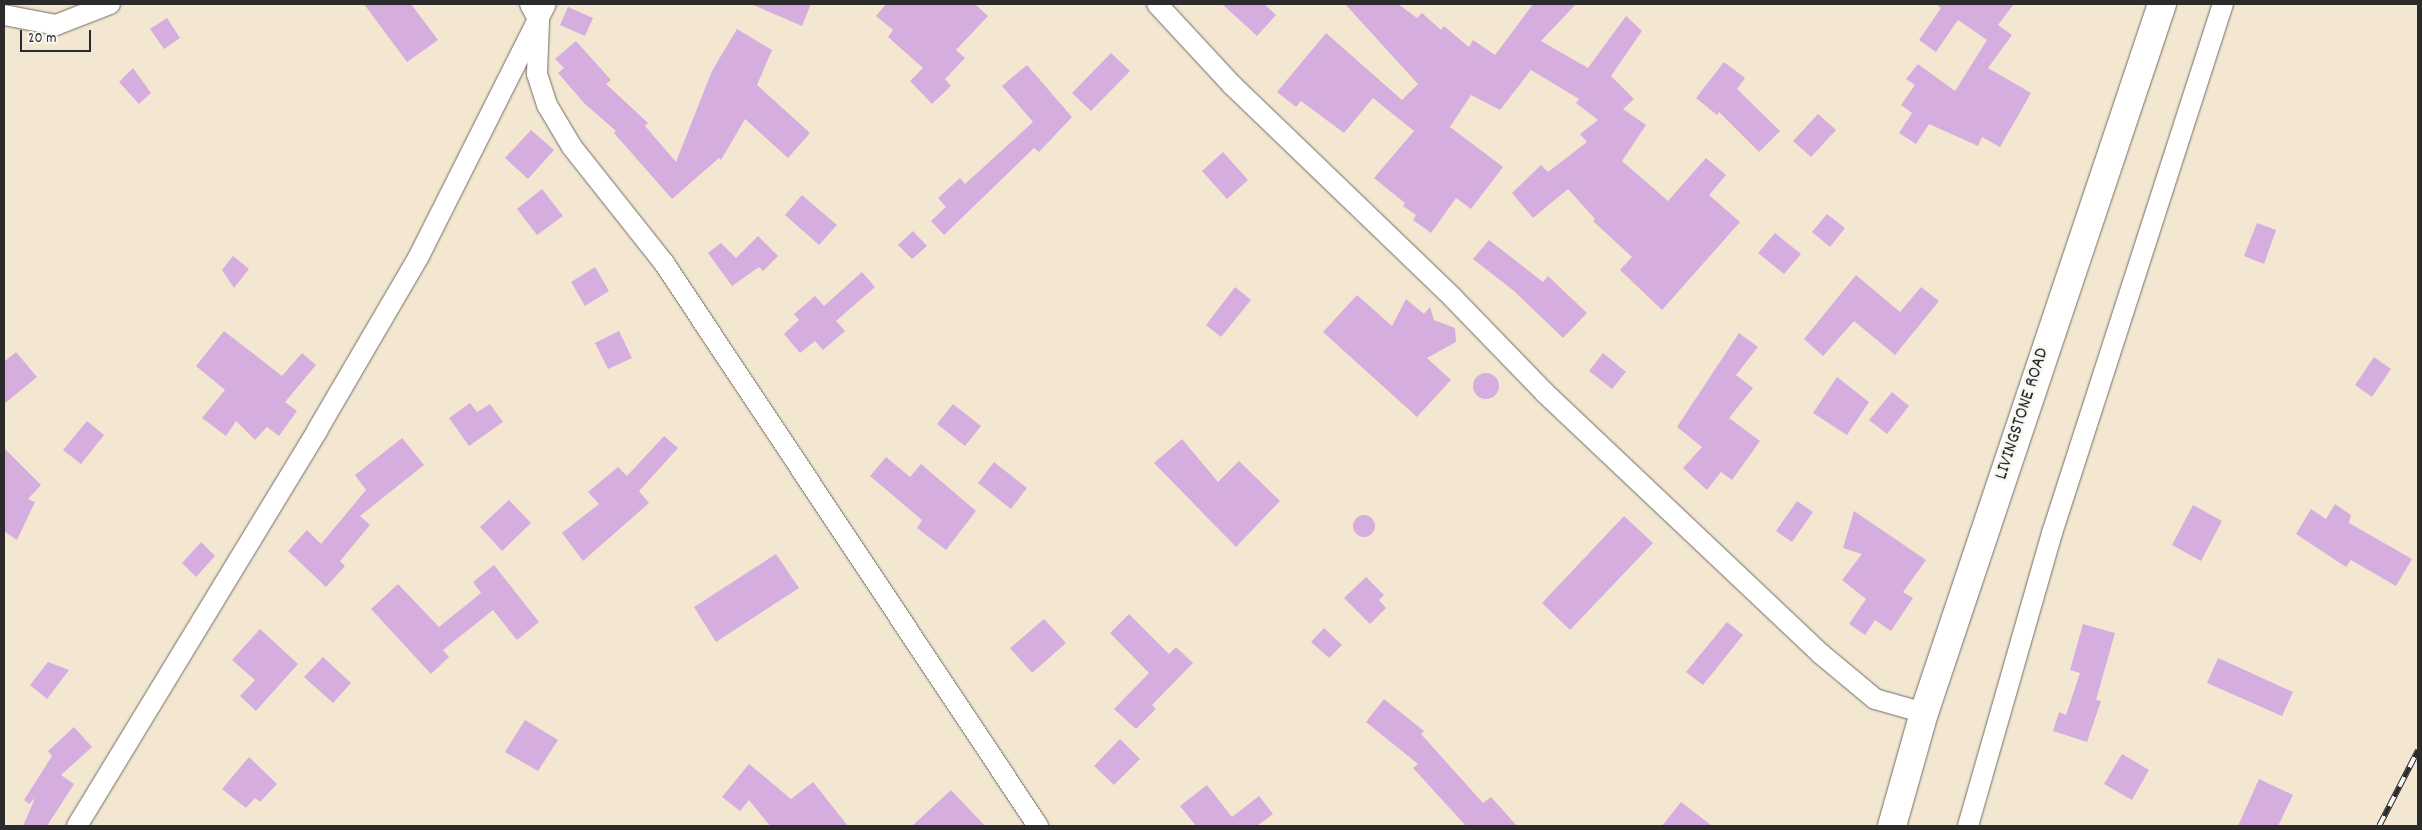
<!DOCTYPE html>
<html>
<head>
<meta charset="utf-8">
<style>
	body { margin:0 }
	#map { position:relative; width:2422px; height:830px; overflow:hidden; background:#f3e7d2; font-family:Dekko,sans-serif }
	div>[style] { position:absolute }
	.building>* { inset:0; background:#d5aedf }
	.round { border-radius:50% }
	.roads { filter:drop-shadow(0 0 1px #716d65) drop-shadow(0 0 1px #716d65) }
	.minor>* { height:20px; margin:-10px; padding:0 10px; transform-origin:10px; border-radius:10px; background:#fff }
	.trunk>* { height:28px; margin:-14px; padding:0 14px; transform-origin:14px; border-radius:14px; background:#fff }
	.rail>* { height:5.5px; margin-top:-2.75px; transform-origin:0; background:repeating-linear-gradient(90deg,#f6f6f2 0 11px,#2b2b2b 0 22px); box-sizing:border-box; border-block:1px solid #2b2b2b }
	span { translate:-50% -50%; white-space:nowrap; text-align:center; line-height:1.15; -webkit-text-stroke:5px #f6f6f2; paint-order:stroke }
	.street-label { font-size:19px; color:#2b2b2b }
	.frame { position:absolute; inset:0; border:5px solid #2b2b2b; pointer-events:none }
	.scale { position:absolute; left:20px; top:30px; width:71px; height:22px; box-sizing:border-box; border:2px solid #2b2b2b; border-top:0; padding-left:6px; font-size:15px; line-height:18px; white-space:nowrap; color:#2b2b2b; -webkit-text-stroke:4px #f6f6f2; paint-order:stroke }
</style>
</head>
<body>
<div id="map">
	<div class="building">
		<i style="clip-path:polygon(364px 4px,411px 4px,438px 40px,407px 62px)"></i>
		<i style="clip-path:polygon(751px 4px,811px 4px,802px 26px)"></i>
		<i style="clip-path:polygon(886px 4px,975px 4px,988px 16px,956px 50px,965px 58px,945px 79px,951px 86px,932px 104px,910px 81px,923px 68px,888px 37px,893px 30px,876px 16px)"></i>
		<i style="clip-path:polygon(1222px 4px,1264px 4px,1276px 15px,1257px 36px)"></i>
		<i style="clip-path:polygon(1345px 4px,1398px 4px,1417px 18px,1422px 13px,1441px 30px,1444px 26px,1469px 47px,1473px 40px,1495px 55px,1533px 4px,1576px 4px,1541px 41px,1588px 68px,1626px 16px,1642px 31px,1611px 76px,1634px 99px,1623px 109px,1646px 125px,1622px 161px,1668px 201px,1706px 158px,1726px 175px,1709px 195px,1740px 222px,1662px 310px,1620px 270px,1632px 257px,1593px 221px,1595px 219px,1568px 189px,1533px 218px,1512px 193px,1541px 165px,1548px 172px,1587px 142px,1580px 134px,1598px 120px,1576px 103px,1579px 99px,1531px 70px,1500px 110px,1471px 95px,1450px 127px,1503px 167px,1471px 209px,1456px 198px,1431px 233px,1413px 220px,1416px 215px,1403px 206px,1405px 203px,1374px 178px,1414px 131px,1373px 98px,1344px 133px,1301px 101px,1296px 107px,1277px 92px,1326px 33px,1402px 100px,1418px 84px)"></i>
		<i style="clip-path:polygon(1936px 4px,2014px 4px,1998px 25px,2012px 35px,1988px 68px,2031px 93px,2000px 147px,1982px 137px,1978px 146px,1929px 124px,1916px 144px,1899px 133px,1912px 113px,1901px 105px,1915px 85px,1906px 79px,1918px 64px,1955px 91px,1987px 40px,1958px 20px,1936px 52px,1919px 40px,1941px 8px)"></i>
		<i style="clip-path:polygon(568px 7px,593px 18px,585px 36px,560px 25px)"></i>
		<i style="clip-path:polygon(167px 18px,180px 38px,164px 49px,150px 29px)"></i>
		<i style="clip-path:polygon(737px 29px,772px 50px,757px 85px,810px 133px,788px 158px,745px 119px,721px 160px,719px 158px,672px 199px,614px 133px,616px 131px,585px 104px,558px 73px,564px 68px,555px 59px,576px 41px,611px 80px,606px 84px,648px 123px,645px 126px,676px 162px,712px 71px)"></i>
		<i style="clip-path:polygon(1111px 53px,1130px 71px,1091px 111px,1072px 93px)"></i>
		<i style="clip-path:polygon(1724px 62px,1745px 78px,1737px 89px,1780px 131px,1759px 152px,1719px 112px,1717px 115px,1696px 98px)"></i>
		<i style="clip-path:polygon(1027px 65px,1072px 117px,1039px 152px,1034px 148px,944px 235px,931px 221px,946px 207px,938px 198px,960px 178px,965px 184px,1033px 122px,1002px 86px)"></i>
		<i style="clip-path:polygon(133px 68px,151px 93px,139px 104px,119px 82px)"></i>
		<i style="clip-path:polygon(1818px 114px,1836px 130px,1811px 157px,1793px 141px)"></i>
		<i style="clip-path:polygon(531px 130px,554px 150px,528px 179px,505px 158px)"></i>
		<i style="clip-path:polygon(1223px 152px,1248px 180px,1227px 199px,1202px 171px)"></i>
		<i style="clip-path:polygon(542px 189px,563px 216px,537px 235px,517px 209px)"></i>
		<i style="clip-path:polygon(802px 195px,837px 225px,819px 245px,785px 215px)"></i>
		<i style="clip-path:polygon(1827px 214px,1845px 228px,1830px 247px,1812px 232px)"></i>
		<i style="clip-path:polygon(2257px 223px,2276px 230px,2264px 264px,2244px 256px)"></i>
		<i style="clip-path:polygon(913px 231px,927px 246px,912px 259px,898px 245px)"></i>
		<i style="clip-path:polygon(1775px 233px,1801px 254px,1784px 274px,1758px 253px)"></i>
		<i style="clip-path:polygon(758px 236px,778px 256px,763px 271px,759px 267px,732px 286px,708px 253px,721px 243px,736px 258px)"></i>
		<i style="clip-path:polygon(1489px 240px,1543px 282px,1548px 276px,1587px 313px,1563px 338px,1514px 291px,1473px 259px)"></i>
		<i style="clip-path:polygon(233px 256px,249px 269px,234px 288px,222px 270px)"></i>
		<i style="clip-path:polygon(595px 267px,609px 291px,585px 306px,571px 282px)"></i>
		<i style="clip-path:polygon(862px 272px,875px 287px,836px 321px,845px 331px,823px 350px,815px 341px,800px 353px,784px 334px,799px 320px,794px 314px,815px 296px,824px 306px)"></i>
		<i style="clip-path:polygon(1856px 275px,1900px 312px,1921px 287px,1939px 301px,1895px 355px,1854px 321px,1823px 356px,1804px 339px)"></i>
		<i style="clip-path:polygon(1235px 287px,1251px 300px,1221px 337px,1206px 325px)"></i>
		<i style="clip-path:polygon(1357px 295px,1392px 326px,1406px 299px,1424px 314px,1430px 307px,1434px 320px,1455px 328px,1456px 342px,1427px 358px,1451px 380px,1417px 417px,1323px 332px)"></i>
		<i style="clip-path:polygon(224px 331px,282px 376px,302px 353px,316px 365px,285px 402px,297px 411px,279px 436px,267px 427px,255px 440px,236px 421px,226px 436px,202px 418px,225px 390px,196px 366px)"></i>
		<i style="clip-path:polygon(619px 331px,632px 358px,608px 369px,595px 343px)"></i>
		<i style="clip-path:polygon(1739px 333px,1758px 347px,1736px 375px,1753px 388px,1729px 418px,1760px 441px,1732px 480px,1721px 472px,1707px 490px,1683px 468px,1702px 447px,1677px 427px)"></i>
		<i style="clip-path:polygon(16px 352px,37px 377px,4px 404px,4px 362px)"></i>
		<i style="clip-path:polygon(1603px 353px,1626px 372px,1612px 389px,1589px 371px)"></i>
		<i style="clip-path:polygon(2374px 357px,2391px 369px,2372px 397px,2355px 385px)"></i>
		<i class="round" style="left:1473px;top:373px;width:26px;height:26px"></i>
		<i style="clip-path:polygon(1837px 377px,1869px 402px,1847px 435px,1813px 413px)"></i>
		<i style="clip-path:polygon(1892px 392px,1909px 406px,1887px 434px,1869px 420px)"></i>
		<i style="clip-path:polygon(470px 403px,477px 412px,490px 404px,503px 422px,469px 446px,449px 418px)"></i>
		<i style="clip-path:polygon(953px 404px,981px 426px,965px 446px,937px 424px)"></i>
		<i style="clip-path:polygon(87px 421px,104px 435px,81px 464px,63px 450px)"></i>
		<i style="clip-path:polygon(664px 436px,678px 448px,639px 491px,649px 503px,583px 561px,562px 533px,599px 504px,588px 492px,618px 467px,627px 476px)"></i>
		<i style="clip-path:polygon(402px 438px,424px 465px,360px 516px,370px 525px,340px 561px,345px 566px,326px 587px,288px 551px,307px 530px,321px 544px,366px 490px,355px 475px)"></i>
		<i style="clip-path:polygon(1182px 439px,1218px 482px,1239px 461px,1280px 501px,1236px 547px,1154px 463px)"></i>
		<i style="clip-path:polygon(4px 448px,41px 485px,28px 499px,35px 502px,17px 540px,4px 531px)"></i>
		<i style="clip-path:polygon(886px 457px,910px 477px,921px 464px,976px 511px,946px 550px,917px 528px,922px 520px,870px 476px)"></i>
		<i style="clip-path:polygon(994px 462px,1027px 488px,1011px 509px,978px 483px)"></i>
		<i style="clip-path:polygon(509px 500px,531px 523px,502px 551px,480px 527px)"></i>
		<i style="clip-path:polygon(1797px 501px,1813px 512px,1792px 542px,1776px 531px)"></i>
		<i style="clip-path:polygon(2335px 504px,2351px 515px,2349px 523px,2412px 559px,2396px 586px,2351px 560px,2346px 567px,2296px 534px,2311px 509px,2326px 519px)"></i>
		<i style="clip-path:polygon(2193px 505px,2222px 521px,2201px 561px,2172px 545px)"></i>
		<i style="clip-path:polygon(1854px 511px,1926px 560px,1903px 592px,1913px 598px,1891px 631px,1875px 620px,1865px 635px,1849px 624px,1866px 599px,1842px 580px,1862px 554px,1843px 548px)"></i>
		<i class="round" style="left:1353px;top:515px;width:22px;height:22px"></i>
		<i style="clip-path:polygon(1624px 516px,1653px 543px,1570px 630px,1542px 603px)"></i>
		<i style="clip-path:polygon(201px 542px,215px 556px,196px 577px,182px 563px)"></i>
		<i style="clip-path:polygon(776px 554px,799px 588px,716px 642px,694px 607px)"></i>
		<i style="clip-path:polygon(494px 565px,539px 622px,517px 640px,493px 610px,443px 650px,449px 657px,431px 674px,371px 609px,398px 584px,439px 627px,481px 593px,473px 582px)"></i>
		<i style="clip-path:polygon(1366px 577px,1384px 595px,1379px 600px,1386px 608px,1370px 624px,1344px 598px)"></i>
		<i style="clip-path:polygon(1129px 614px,1169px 654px,1176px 647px,1193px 663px,1152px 705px,1156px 709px,1136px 729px,1114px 709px,1149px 673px,1110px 633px)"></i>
		<i style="clip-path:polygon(1044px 619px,1066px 643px,1032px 673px,1010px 648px)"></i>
		<i style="clip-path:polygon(1727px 622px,1743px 635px,1703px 685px,1686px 672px)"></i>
		<i style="clip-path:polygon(2083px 624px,2115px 633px,2096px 700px,2101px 701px,2087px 742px,2053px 731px,2059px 712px,2066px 715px,2080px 673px,2070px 670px)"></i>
		<i style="clip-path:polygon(1324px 628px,1342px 645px,1329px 658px,1311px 642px)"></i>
		<i style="clip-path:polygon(260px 629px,298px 664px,256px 711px,240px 696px,255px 680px,232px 660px)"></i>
		<i style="clip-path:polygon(323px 657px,351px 683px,333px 703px,304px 677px)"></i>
		<i style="clip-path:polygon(2218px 658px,2293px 692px,2282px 716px,2207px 683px)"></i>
		<i style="clip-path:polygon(48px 662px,69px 670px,47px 699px,30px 685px)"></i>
		<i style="clip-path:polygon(1384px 699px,1424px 731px,1421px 734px,1483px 803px,1491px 797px,1517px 826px,1466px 826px,1413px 768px,1418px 764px,1366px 722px)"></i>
		<i style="clip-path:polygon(525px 720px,558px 740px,538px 771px,505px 752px)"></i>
		<i style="clip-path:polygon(74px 727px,92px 747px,61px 775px,74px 784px,47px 826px,23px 826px,35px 798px,29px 804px,24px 800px,52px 756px,48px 751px)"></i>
		<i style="clip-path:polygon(1120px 739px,1140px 759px,1114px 785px,1094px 766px)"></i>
		<i style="clip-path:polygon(2122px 754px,2149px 770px,2132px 800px,2104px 784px)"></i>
		<i style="clip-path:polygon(249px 757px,277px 784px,260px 802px,255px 798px,246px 808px,222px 789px)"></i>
		<i style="clip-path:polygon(749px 764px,791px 799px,813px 782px,848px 826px,770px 826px,749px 800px,740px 811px,722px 797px)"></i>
		<i style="clip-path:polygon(2259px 779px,2293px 795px,2278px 826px,2238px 826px)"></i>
		<i style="clip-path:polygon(1207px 785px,1232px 817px,1259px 796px,1273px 814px,1257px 826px,1196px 826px,1180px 806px)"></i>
		<i style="clip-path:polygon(951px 790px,985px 826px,912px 826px)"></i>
		<i style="clip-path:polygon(1681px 802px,1712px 826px,1662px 826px)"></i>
	</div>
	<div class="roads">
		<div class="minor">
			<i style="left:530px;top:4px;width:19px;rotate:62deg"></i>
			<i style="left:539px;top:21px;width:53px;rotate:92.2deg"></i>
			<i style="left:537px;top:74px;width:33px;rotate:72deg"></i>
			<i style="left:547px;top:105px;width:49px;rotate:59.2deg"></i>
			<i style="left:572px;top:147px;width:148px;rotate:51.6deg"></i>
			<i style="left:664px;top:263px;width:676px;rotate:56.4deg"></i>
			<i style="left:1157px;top:4px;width:110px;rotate:47.2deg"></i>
			<i style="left:1232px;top:85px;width:308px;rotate:43.9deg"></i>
			<i style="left:1454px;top:299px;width:131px;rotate:45.9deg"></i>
			<i style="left:1545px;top:393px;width:380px;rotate:43.4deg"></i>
			<i style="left:1821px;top:654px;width:70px;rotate:39.8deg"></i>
			<i style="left:1875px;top:699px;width:51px;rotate:15.9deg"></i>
			<i style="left:4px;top:15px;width:53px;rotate:10.9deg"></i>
			<i style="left:56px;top:25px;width:58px;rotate:-21.3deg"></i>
			<i style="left:77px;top:826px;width:464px;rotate:-58.7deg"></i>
			<i style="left:318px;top:429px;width:200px;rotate:-59.7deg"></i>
			<i style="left:419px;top:256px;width:282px;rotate:-63.3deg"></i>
			<i style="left:1968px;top:826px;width:305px;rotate:-74deg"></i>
			<i style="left:2052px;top:533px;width:556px;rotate:-72.09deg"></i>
		</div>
		<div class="trunk">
			<i style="left:1892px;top:826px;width:117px;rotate:-74.2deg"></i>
			<i style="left:1924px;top:713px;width:748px;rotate:-71.44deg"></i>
		</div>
	</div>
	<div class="rail">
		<i style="left:2379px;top:826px;width:85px;rotate:-62.8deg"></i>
	</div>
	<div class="street-label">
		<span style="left:2023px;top:414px;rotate:-72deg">LIVINGSTONE ROAD</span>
	</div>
	<div class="frame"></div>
	<div class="scale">20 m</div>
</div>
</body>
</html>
